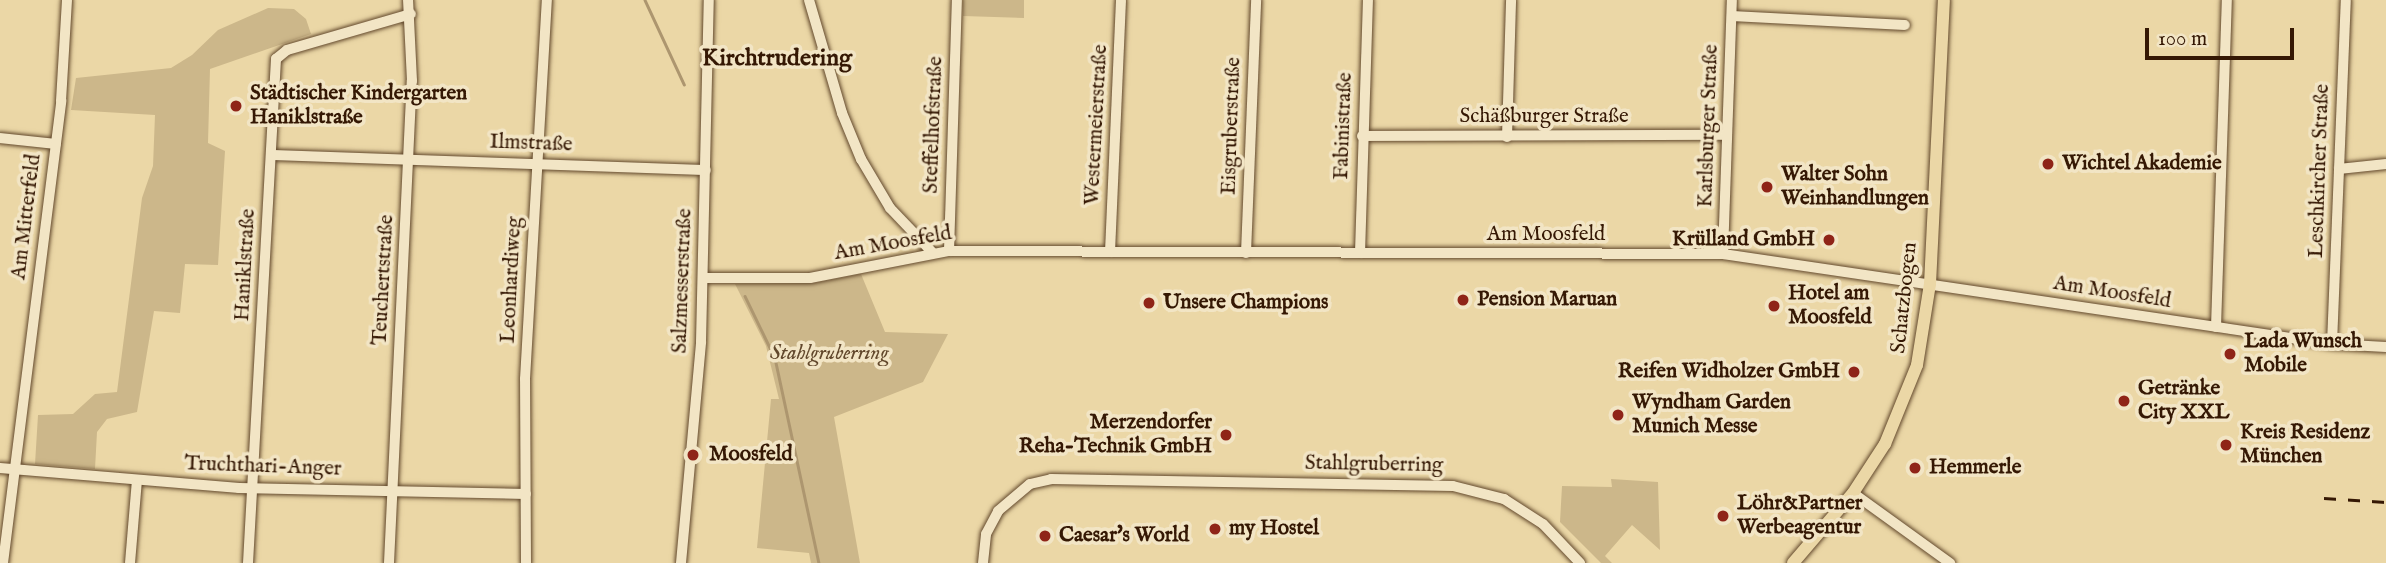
<!DOCTYPE html>
<html>
<head>
<meta charset="utf-8">
<style>
	body { margin:0 }
	#map { position:relative; width:2386px; height:563px; overflow:hidden; background:#ebd7a6; font-family:"IM FELL English",serif }
	div>[style] { position:absolute }
	.green>* { inset:0; background:#ccb78a }
	.stream>* { height:2.5px; margin:-1.25px; padding:0 1.25px; transform-origin:1.25px; border-radius:1.25px; background:#ad966f }
	.roads { filter:drop-shadow(0 0 2px #62482c) drop-shadow(0 0 2px #62482c) }
	.minor>* { height:10px; margin:-5px; padding:0 5px; transform-origin:5px; border-radius:5px; background:#f2e5c5 }
	.major>* { height:12px; margin:-6px; padding:0 6px; transform-origin:6px; border-radius:6px; background:#ebd7a6 }
	.rail>* { height:2.5px; margin-top:-1.25px; transform-origin:0; background:repeating-linear-gradient(90deg,#351804 0 12px,transparent 0 24px) }
	.dots>* { width:19px; height:19px; translate:-50% -50%; box-sizing:border-box; border:4px solid #f2e5c5; border-radius:50% }
	span { translate:-50% -50%; white-space:nowrap; text-align:center; line-height:1.15; -webkit-text-stroke:7px #f2e5c5; paint-order:stroke }
	.poi-label { font-size:21px; color:#351804; font-weight:700 }
	.left { translate:0 -50%; text-align:left }
	.right { translate:-100% -50%; text-align:right }
	.street-label { font-size:21px; color:#351804 }
	.park-label { font-size:21px; color:#62482c; font-style:italic }
	.quarter-label { font-size:24px; color:#351804; font-weight:700 }
	.scale { position:absolute; left:2145px; top:28px; width:149px; height:32px; box-sizing:border-box; border:4px solid #351804; border-top:0; padding-left:9px; font-size:21px; line-height:24px; white-space:nowrap; color:#351804; -webkit-text-stroke:5px #f2e5c5; paint-order:stroke }
</style>
</head>
<body>
<div id="map">
	<div class="green">
		<i style="clip-path:polygon(963px 0,1024px 0,1024px 18px,963px 16px)"></i>
		<i style="clip-path:polygon(268px 8px,294px 9px,306px 19px,311px 34px,210px 69px,208px 143px,225px 151px,218px 265px,185px 264px,180px 313px,154px 311px,137px 412px,107px 419px,97px 432px,95px 469px,35px 464px,38px 415px,73px 414px,95px 394px,117px 392px,142px 198px,153px 166px,155px 115px,71px 110px,76px 78px,171px 68px,192px 55px,218px 30px)"></i>
		<i style="clip-path:polygon(861px 274px,885px 332px,948px 334px,923px 382px,834px 417px,860px 563px,811px 563px,809px 553px,757px 548px,771px 399px,779px 399px,766px 346px,735px 284px,814px 283px)"></i>
		<i style="clip-path:polygon(1611px 479px,1658px 482px,1660px 550px,1632px 525px,1605px 556px,1612px 563px,1601px 563px,1560px 522px,1562px 486px,1612px 487px)"></i>
	</div>
	<div class="stream">
		<i style="left:645px;top:0;width:93px;rotate:65.1deg"></i>
		<i style="left:745px;top:296px;width:69px;rotate:64.2deg"></i>
		<i style="left:775px;top:358px;width:210px;rotate:77.9deg"></i>
	</div>
	<div class="roads">
		<div class="minor">
			<i style="left:809px;top:0;width:118px;rotate:73.7deg"></i>
			<i style="left:842px;top:113px;width:50px;rotate:67.6deg"></i>
			<i style="left:861px;top:159px;width:57px;rotate:59.4deg"></i>
			<i style="left:890px;top:208px;width:62px;rotate:46.3deg"></i>
			<i style="left:1732px;top:16px;width:173px;rotate:3deg"></i>
			<i style="left:1362px;top:136px;width:365px;rotate:-0.2deg"></i>
			<i style="left:1507px;top:137px;width:137px;rotate:-88.3deg"></i>
			<i style="left:0;top:138px;width:56px;rotate:6.1deg"></i>
			<i style="left:271px;top:155px;width:435px;rotate:2deg"></i>
			<i style="left:2339px;top:169px;width:47px;rotate:-6.1deg"></i>
			<i style="left:949px;top:251px;width:251px;rotate:-88.2deg"></i>
			<i style="left:1110px;top:252px;width:252px;rotate:-87.5deg"></i>
			<i style="left:1246px;top:253px;width:253px;rotate:-87.7deg"></i>
			<i style="left:1360px;top:253px;width:253px;rotate:-88.2deg"></i>
			<i style="left:1723px;top:254px;width:254px;rotate:-88deg"></i>
			<i style="left:703px;top:278px;width:107px"></i>
			<i style="left:810px;top:278px;width:142px;rotate:-11deg"></i>
			<i style="left:949px;top:251px;width:774px;rotate:0.22deg"></i>
			<i style="left:1723px;top:254px;width:616px;rotate:8.41deg"></i>
			<i style="left:2332px;top:344px;width:54px;rotate:3.2deg"></i>
			<i style="left:2216px;top:327px;width:327px;rotate:-88.1deg"></i>
			<i style="left:2332px;top:344px;width:344px;rotate:-87.7deg"></i>
			<i style="left:0;top:468px;width:240px;rotate:4.8deg"></i>
			<i style="left:239px;top:488px;width:287px;rotate:1.2deg"></i>
			<i style="left:1853px;top:493px;width:120px;rotate:35.8deg"></i>
			<i style="left:3px;top:563px;width:466px;rotate:-82.8deg"></i>
			<i style="left:61px;top:101px;width:101px;rotate:-86.6deg"></i>
			<i style="left:130px;top:563px;width:83px;rotate:-85.2deg"></i>
			<i style="left:248px;top:563px;width:505px;rotate:-86.82deg"></i>
			<i style="left:276px;top:59px;width:14px;rotate:-39deg"></i>
			<i style="left:287px;top:50px;width:129px;rotate:-16.2deg"></i>
			<i style="left:389px;top:563px;width:483px;rotate:-87.3deg"></i>
			<i style="left:412px;top:81px;width:81px;rotate:-92.8deg"></i>
			<i style="left:526px;top:563px;width:184px;rotate:-90.3deg"></i>
			<i style="left:525px;top:379px;width:380px;rotate:-86.7deg"></i>
			<i style="left:681px;top:563px;width:222px;rotate:-84.8deg"></i>
			<i style="left:701px;top:342px;width:342px;rotate:-88.7deg"></i>
			<i style="left:983px;top:563px;width:29px;rotate:-84deg"></i>
			<i style="left:986px;top:534px;width:26px;rotate:-62deg"></i>
			<i style="left:998px;top:511px;width:42px;rotate:-40.2deg"></i>
			<i style="left:1030px;top:484px;width:22px;rotate:-13deg"></i>
			<i style="left:1051px;top:479px;width:402px;rotate:1deg"></i>
			<i style="left:1453px;top:486px;width:53px;rotate:14.3deg"></i>
			<i style="left:1504px;top:499px;width:46px;rotate:32.7deg"></i>
			<i style="left:1543px;top:524px;width:54px;rotate:46.5deg"></i>
		</div>
		<div class="major">
			<i style="left:1793px;top:563px;width:92px;rotate:-49.4deg"></i>
			<i style="left:1853px;top:493px;width:59px;rotate:-56.9deg"></i>
			<i style="left:1885px;top:444px;width:85px;rotate:-67.9deg"></i>
			<i style="left:1917px;top:365px;width:82px;rotate:-80.9deg"></i>
			<i style="left:1930px;top:284px;width:284px;rotate:-87.2deg"></i>
		</div>
	</div>
	<div class="rail">
		<i style="left:2324px;top:498px;width:62px;rotate:3.7deg"></i>
	</div>
	<div class="dots">
		<i style="left:236px;top:106px;background:#8f2418"></i>
		<i style="left:2048px;top:164px;background:#8f2418"></i>
		<i style="left:1767px;top:187px;background:#8f2418"></i>
		<i style="left:1829px;top:240px;background:#8f2418"></i>
		<i style="left:1463px;top:300px;background:#8f2418"></i>
		<i style="left:1149px;top:303px;background:#8f2418"></i>
		<i style="left:1774px;top:306px;background:#8f2418"></i>
		<i style="left:2230px;top:354px;background:#8f2418"></i>
		<i style="left:1854px;top:372px;background:#8f2418"></i>
		<i style="left:2124px;top:401px;background:#8f2418"></i>
		<i style="left:1618px;top:415px;background:#8f2418"></i>
		<i style="left:1226px;top:435px;background:#8f2418"></i>
		<i style="left:2226px;top:445px;background:#8f2418"></i>
		<i style="left:693px;top:455px;background:#8f2418"></i>
		<i style="left:1915px;top:468px;background:#8f2418"></i>
		<i style="left:1723px;top:516px;background:#8f2418"></i>
		<i style="left:1215px;top:529px;background:#8f2418"></i>
		<i style="left:1045px;top:536px;background:#8f2418"></i>
	</div>
	<div class="poi-label">
		<span class="left" style="left:250px;top:106px">Städtischer Kindergarten<br>Haniklstraße</span>
		<span class="left" style="left:2062px;top:164px">Wichtel Akademie</span>
		<span class="left" style="left:1781px;top:187px">Walter Sohn<br>Weinhandlungen</span>
		<span class="right" style="left:1815px;top:240px">Krülland GmbH</span>
		<span class="left" style="left:1788px;top:306px">Hotel am<br>Moosfeld</span>
		<span class="left" style="left:1477px;top:300px">Pension Maruan</span>
		<span class="left" style="left:1163px;top:303px">Unsere Champions</span>
		<span class="left" style="left:2244px;top:354px">Lada Wunsch<br>Mobile</span>
		<span class="right" style="left:1840px;top:372px">Reifen Widholzer GmbH</span>
		<span class="left" style="left:2138px;top:401px">Getränke<br>City XXL</span>
		<span class="left" style="left:1632px;top:415px">Wyndham Garden<br>Munich Messe</span>
		<span class="right" style="left:1212px;top:435px">Merzendorfer<br>Reha-Technik GmbH</span>
		<span class="left" style="left:2240px;top:445px">Kreis Residenz<br>München</span>
		<span class="left" style="left:709px;top:455px">Moosfeld</span>
		<span class="left" style="left:1929px;top:468px">Hemmerle</span>
		<span class="left" style="left:1737px;top:516px">Löhr&amp;Partner<br>Werbeagentur</span>
		<span class="left" style="left:1229px;top:529px">my Hostel</span>
		<span class="left" style="left:1059px;top:536px">Caesar's World</span>
	</div>
	<div class="street-label">
		<span style="left:1544px;top:117px">Schäßburger Straße</span>
		<span style="left:934px;top:125px;rotate:-88deg">Steffelhofstraße</span>
		<span style="left:1097px;top:125px;rotate:-87deg">Westermeierstraße</span>
		<span style="left:1232px;top:126px;rotate:-88deg">Eisgruberstraße</span>
		<span style="left:1344px;top:126px;rotate:-88deg">Fabinistraße</span>
		<span style="left:1709px;top:126px;rotate:-88deg">Karlsburger Straße</span>
		<span style="left:531px;top:144px;rotate:2deg">Ilmstraße</span>
		<span style="left:2320px;top:171px;rotate:-88deg">Leschkircher Straße</span>
		<span style="left:27px;top:217px;rotate:-83deg">Am Mitterfeld</span>
		<span style="left:1546px;top:235px">Am Moosfeld</span>
		<span style="left:893px;top:244px;rotate:-10deg">Am Moosfeld</span>
		<span style="left:246px;top:265px;rotate:-87deg">Haniklstraße</span>
		<span style="left:384px;top:280px;rotate:-87deg">Teuchertstraße</span>
		<span style="left:512px;top:280px;rotate:-87deg">Leonhardiweg</span>
		<span style="left:683px;top:281px;rotate:-88deg">Salzmesserstraße</span>
		<span style="left:2112px;top:293px;rotate:9deg">Am Moosfeld</span>
		<span style="left:1905px;top:298px;rotate:-84deg">Schatzbogen</span>
		<span style="left:1374px;top:465px;rotate:1deg">Stahlgruberring</span>
		<span style="left:263px;top:467px;rotate:2deg">Truchthari-Anger</span>
	</div>
	<div class="park-label">
		<span style="left:829px;top:354px">Stahlgruberring</span>
	</div>
	<div class="quarter-label">
		<span style="left:777px;top:59px">Kirchtrudering</span>
	</div>
	<div class="scale">100 m</div>
</div>
</body>
</html>
